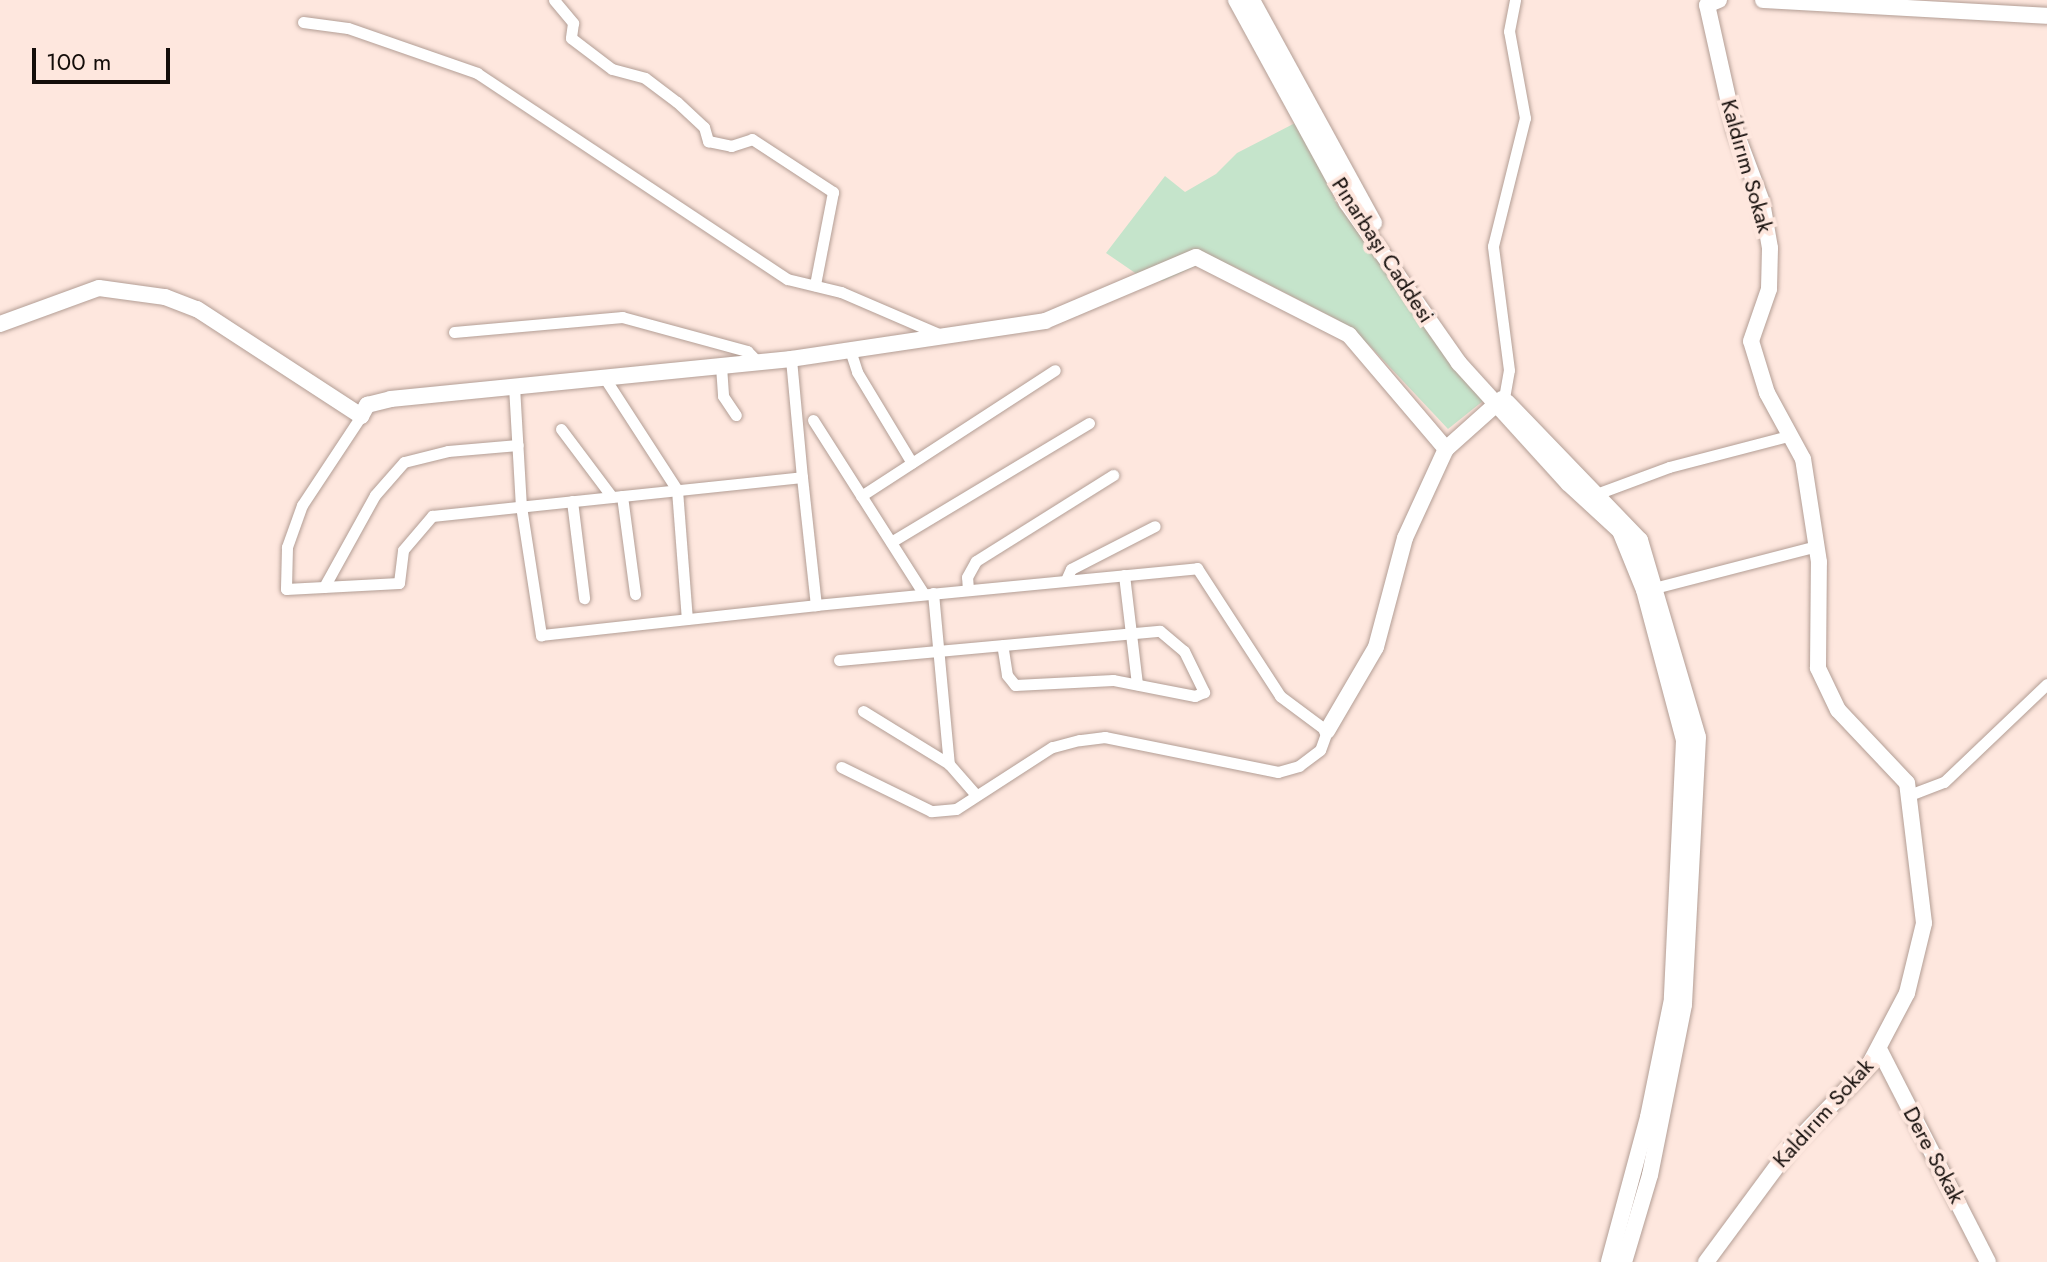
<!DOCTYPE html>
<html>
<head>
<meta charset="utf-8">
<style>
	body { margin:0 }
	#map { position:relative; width:2047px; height:1262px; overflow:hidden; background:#fee7de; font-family:Jost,sans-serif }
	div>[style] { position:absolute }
	.green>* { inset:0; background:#c5e4cb }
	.roads { filter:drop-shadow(0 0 2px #b39e95) drop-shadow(0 0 2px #b39e95) }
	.street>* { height:11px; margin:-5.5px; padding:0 5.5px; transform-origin:5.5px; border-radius:5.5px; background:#fff }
	.secondary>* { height:16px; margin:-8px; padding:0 8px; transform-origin:8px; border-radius:8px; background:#fff }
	span { translate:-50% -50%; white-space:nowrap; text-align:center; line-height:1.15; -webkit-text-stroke:8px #fee7de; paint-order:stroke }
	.street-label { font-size:22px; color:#140d0a }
	.scale { position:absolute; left:32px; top:48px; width:138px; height:36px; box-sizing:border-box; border:4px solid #140d0a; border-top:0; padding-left:10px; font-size:24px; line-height:28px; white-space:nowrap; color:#140d0a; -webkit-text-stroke:6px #fee7de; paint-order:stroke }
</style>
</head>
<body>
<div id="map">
	<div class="green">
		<i style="clip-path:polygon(1297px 122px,1337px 204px,1483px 401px,1448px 429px,1370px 346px,1338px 320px,1231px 265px,1203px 263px,1163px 281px,1144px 279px,1106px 253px,1165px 176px,1185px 192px,1216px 174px,1237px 153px)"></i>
	</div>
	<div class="roads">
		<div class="street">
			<i style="left:554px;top:0;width:30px;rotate:50deg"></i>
			<i style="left:573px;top:23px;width:15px;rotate:98deg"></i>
			<i style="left:571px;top:38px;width:51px;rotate:37.1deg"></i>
			<i style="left:612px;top:69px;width:34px;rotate:15deg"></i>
			<i style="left:645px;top:78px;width:40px;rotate:37deg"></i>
			<i style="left:677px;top:102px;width:37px;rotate:43deg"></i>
			<i style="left:704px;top:127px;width:15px;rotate:74deg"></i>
			<i style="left:708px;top:141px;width:24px;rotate:12deg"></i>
			<i style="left:731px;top:146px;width:22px;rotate:-18deg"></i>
			<i style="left:752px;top:139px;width:97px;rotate:33.2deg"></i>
			<i style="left:833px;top:192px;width:95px;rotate:101deg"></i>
			<i style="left:303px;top:22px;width:45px;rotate:7.6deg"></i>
			<i style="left:348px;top:28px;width:137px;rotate:19.2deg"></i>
			<i style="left:477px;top:73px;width:372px;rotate:33.6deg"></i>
			<i style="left:787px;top:279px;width:56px;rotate:13.5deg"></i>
			<i style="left:841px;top:292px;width:111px;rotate:23.3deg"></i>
			<i style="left:454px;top:332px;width:169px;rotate:-5.1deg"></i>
			<i style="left:622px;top:317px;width:130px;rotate:15.2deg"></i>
			<i style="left:747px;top:351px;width:16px;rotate:45deg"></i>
			<i style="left:850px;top:350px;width:23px;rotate:72deg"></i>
			<i style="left:857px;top:372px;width:106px;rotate:58.9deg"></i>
			<i style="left:791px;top:359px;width:119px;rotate:84.7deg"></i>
			<i style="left:721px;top:366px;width:30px;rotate:86deg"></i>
			<i style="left:723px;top:396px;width:23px;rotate:56deg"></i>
			<i style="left:604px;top:377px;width:135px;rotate:57.1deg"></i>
			<i style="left:677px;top:490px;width:129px;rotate:85.6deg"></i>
			<i style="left:514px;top:386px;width:120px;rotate:86.7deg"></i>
			<i style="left:521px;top:506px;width:131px;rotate:81.2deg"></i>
			<i style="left:541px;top:635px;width:277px;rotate:-6.2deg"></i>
			<i style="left:1504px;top:398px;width:28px;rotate:-80deg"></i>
			<i style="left:1509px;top:370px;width:125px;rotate:-97.4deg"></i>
			<i style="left:1493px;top:246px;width:132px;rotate:-76deg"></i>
			<i style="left:1525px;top:118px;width:88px;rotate:-100.4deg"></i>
			<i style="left:1509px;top:31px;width:32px;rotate:-79deg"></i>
			<i style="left:361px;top:416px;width:107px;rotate:123.5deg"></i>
			<i style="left:302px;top:505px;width:45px;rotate:109.7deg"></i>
			<i style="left:287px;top:547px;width:42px;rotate:91.4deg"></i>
			<i style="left:286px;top:589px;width:113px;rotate:-3deg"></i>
			<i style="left:399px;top:583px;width:33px;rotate:-83deg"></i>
			<i style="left:403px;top:550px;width:45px;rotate:-49.5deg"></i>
			<i style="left:432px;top:516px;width:372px;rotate:-6deg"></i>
			<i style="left:802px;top:477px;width:129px;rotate:83.8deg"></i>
			<i style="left:816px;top:605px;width:383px;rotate:-5.5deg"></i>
			<i style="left:1197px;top:568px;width:153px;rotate:57deg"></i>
			<i style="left:1280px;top:696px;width:59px;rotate:36.7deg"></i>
			<i style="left:1327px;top:731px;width:20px;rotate:110deg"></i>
			<i style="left:1320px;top:750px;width:26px;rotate:143deg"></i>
			<i style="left:1299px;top:766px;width:22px;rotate:164deg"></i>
			<i style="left:1278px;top:772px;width:177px;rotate:-168.6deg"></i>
			<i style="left:1105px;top:737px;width:26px;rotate:173deg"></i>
			<i style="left:1079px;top:740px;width:28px;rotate:165deg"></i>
			<i style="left:1052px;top:747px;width:114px;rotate:147.1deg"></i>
			<i style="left:956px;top:809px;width:25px;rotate:175deg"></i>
			<i style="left:931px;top:811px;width:100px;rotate:-153.9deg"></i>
			<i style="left:813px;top:420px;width:206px;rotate:57.5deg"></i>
			<i style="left:561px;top:429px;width:85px;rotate:53.1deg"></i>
			<i style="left:622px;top:496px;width:99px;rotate:82.4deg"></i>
			<i style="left:861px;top:496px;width:231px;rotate:-33deg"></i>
			<i style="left:1591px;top:496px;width:83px;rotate:-20.4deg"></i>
			<i style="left:1669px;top:467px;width:127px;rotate:-14.6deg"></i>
			<i style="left:572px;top:501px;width:98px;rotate:82.9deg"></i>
			<i style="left:891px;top:542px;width:231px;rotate:-31deg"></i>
			<i style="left:1124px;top:575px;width:110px;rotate:83.2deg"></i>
			<i style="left:1066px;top:580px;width:12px;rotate:-66deg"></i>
			<i style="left:1071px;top:569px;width:94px;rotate:-27.1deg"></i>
			<i style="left:324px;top:587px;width:105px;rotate:-61deg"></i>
			<i style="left:375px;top:495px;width:44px;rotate:-48.7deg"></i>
			<i style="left:404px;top:462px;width:45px;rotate:-14deg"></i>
			<i style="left:448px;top:451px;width:70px;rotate:-4.9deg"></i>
			<i style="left:1658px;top:587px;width:163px;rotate:-14.5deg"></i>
			<i style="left:968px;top:590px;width:13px;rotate:-94deg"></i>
			<i style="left:967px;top:577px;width:18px;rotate:-61deg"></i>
			<i style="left:976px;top:561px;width:162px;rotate:-32.1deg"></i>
			<i style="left:933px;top:593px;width:172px;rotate:84.7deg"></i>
			<i style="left:949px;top:764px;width:41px;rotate:48.9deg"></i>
			<i style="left:839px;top:660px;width:322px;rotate:-5.2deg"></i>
			<i style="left:1160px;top:631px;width:31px;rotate:40deg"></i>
			<i style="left:1184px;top:651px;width:46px;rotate:64deg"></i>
			<i style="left:1204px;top:692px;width:10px;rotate:156deg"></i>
			<i style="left:1195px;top:696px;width:84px;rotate:-169deg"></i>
			<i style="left:1113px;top:680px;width:98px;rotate:177.1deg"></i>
			<i style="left:1015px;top:685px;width:13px;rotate:-129deg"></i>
			<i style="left:1007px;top:675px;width:30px;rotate:-99deg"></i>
			<i style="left:863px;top:711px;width:101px;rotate:31.6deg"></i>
			<i style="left:1912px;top:794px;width:34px;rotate:-21deg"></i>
			<i style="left:1944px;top:782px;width:142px;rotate:-43.6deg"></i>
		</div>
		<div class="secondary">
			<i style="left:1236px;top:0;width:231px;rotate:61.3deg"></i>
			<i style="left:1347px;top:203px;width:195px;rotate:55deg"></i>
			<i style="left:1459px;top:363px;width:162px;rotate:47.8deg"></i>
			<i style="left:1568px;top:483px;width:71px;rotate:42.7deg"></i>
			<i style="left:1620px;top:531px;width:64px;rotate:67.9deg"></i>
			<i style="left:1644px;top:590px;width:155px;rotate:75.1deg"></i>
			<i style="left:1684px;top:740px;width:259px;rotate:92.7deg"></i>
			<i style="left:1672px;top:999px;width:120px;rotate:101.5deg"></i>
			<i style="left:1648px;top:1117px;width:150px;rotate:105.1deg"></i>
			<i style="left:1252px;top:0;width:254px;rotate:61.3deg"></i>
			<i style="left:1763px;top:0;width:284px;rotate:3.2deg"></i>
			<i style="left:0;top:324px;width:105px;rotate:-20deg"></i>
			<i style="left:99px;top:288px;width:67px;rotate:7.8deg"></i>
			<i style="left:165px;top:297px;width:34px;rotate:21deg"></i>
			<i style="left:197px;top:309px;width:196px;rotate:33.1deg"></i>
			<i style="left:361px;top:416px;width:13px;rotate:-61deg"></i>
			<i style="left:367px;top:405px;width:25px;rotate:-14deg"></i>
			<i style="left:391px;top:399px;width:402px;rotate:-5.7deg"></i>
			<i style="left:791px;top:359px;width:257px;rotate:-8.5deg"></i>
			<i style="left:1045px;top:321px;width:164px;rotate:-23deg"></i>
			<i style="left:1196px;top:257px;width:172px;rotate:27deg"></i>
			<i style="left:1349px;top:335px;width:150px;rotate:49.6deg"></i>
			<i style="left:1507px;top:402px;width:192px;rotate:46.1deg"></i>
			<i style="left:1640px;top:540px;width:205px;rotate:73.6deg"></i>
			<i style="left:1698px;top:737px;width:268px;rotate:93deg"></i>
			<i style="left:1684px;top:1005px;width:173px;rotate:101.3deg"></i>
			<i style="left:1650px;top:1175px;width:91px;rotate:106.6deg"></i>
			<i style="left:1327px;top:731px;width:97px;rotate:-59.7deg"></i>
			<i style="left:1376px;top:647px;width:113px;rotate:-75.1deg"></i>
			<i style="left:1405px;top:538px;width:98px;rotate:-65.3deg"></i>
			<i style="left:1446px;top:449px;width:75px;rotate:-41.8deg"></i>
			<i style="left:1879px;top:1049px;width:239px;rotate:62.9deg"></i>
			<i style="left:1706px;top:1262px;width:143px;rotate:-53.5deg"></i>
			<i style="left:1791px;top:1147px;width:111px;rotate:-46.1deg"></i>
			<i style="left:1868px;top:1067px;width:84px;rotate:-62.2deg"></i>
			<i style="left:1907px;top:993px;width:72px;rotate:-76.3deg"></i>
			<i style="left:1924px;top:923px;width:141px;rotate:-96.9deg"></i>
			<i style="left:1907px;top:783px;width:100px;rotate:-133.4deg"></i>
			<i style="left:1838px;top:710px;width:47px;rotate:-115.5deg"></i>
			<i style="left:1818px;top:668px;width:106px;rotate:-89.5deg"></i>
			<i style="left:1819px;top:562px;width:104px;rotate:-98.8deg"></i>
			<i style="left:1803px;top:459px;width:75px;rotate:-118.6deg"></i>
			<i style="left:1767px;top:393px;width:54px;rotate:-107.1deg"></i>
			<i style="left:1751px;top:341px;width:55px;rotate:-70.9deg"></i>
			<i style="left:1769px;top:289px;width:41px;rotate:-88.6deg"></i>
			<i style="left:1770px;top:248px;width:47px;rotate:-99.9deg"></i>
			<i style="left:1762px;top:202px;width:77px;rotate:-110.6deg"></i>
			<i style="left:1735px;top:130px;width:128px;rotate:-102.6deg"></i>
			<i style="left:1707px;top:5px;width:13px;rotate:-23deg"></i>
		</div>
	</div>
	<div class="street-label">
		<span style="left:1747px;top:166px;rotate:74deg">Kaldırım Sokak</span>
		<span style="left:1383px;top:250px;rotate:57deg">Pınarbaşı Caddesi</span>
		<span style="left:1823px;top:1113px;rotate:-48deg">Kaldırım Sokak</span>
		<span style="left:1934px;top:1155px;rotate:62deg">Dere Sokak</span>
	</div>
	<div class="scale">100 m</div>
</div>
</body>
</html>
